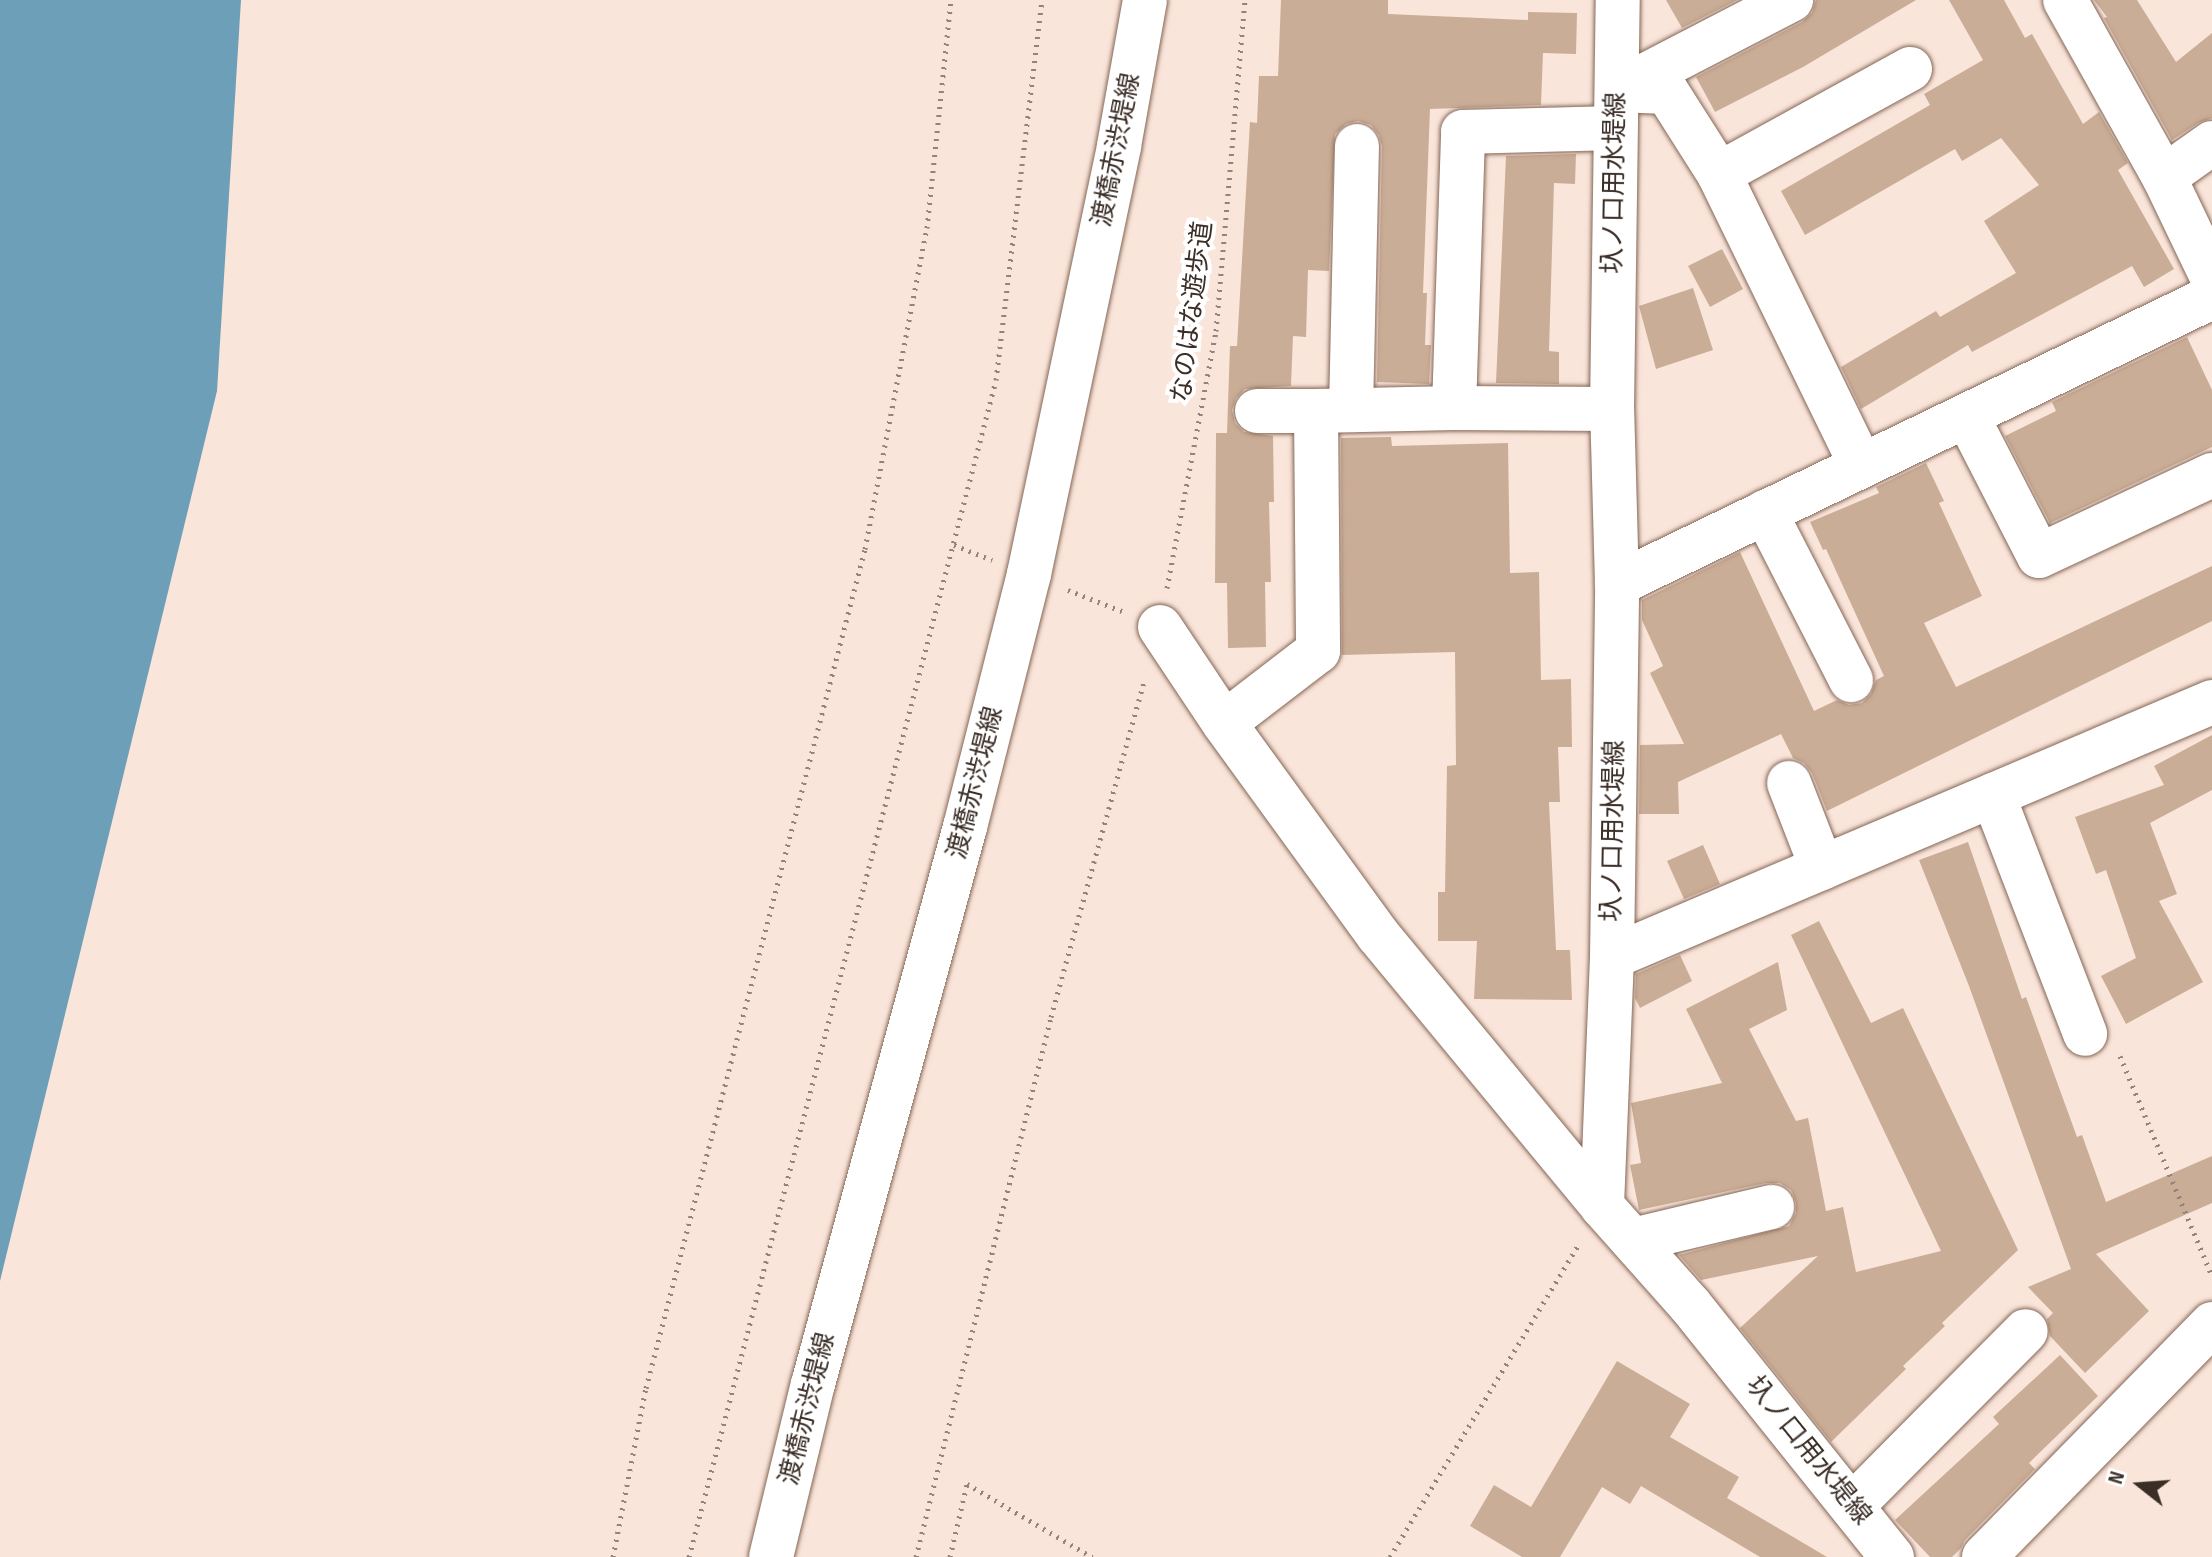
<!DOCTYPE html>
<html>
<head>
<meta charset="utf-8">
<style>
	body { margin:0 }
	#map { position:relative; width:2212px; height:1557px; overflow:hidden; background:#fae5da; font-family:"Sofia Sans Condensed","Noto Sans JP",sans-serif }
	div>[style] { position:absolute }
	.water>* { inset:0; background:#6e9fb8 }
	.building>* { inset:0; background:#caad96 }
	.path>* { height:5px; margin-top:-2.5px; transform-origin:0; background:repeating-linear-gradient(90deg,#94837b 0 2px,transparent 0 8px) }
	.roads { filter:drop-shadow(0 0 2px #846655) drop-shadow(0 0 2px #846655) }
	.minor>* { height:44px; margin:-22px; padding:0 22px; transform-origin:22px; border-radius:22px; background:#fff }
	span { translate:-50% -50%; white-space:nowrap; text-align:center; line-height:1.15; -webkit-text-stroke:8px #fff; paint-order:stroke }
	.street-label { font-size:26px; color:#3b2e27 }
	.north { position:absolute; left:2100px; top:1445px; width:80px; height:80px; -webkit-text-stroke:6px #fff; paint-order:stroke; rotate:287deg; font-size:22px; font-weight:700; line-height:32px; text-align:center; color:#3b2e27 }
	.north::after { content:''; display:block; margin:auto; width:28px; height:36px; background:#3b2e27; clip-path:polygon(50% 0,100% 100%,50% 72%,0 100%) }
</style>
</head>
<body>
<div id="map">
	<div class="water">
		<i style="clip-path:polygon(0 0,241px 0,217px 391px,0 1281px)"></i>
	</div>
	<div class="building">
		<i style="clip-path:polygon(1281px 0,1388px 0,1388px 14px,1528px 20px,1528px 12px,1577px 13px,1576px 54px,1543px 53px,1541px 105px,1430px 109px,1423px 293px,1427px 293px,1425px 345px,1431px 345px,1429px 384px,1377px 382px,1382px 146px,1379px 135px,1371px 125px,1358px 121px,1346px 124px,1335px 134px,1329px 271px,1308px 270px,1306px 337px,1293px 336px,1291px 386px,1245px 389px,1236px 398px,1232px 410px,1235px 423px,1244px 432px,1273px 436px,1274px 502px,1269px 502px,1271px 582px,1265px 582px,1266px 647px,1228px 648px,1227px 583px,1215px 583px,1216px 433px,1227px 433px,1230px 346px,1237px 346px,1250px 122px,1257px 123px,1259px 76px,1278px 76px)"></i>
		<i style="clip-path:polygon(1666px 0,1737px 0,1682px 28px)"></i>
		<i style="clip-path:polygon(1816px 0,1916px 0,1803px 67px,1715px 112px,1696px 77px,1802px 22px,1812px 13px)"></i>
		<i style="clip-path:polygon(1949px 0,2004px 0,2025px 38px,2032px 34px,2083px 124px,2099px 112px,2128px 163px,2118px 170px,2174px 269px,2144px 287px,2132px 266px,1972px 352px,1968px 345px,1861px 409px,1841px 367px,1936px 311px,1940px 317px,2016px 273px,1984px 221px,2039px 185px,2001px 138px,1962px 161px,1955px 149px,1805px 235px,1781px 191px,1930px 105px,1924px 94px,1983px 60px)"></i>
		<i style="clip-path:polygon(2094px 0,2137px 0,2176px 62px,2212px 33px,2212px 118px,2198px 123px,2172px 140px,2104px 18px,2107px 17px)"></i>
		<i style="clip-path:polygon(1576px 154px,1575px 184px,1554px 183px,1549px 351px,1559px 352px,1559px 384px,1496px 383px,1506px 156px)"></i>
		<i style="clip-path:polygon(1722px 249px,1743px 289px,1710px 307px,1688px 266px)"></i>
		<i style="clip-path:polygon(1693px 288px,1713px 350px,1656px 369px,1639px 306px)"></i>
		<i style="clip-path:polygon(2187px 337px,2212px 390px,2212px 447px,2050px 523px,2005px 436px,2056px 411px,2052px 402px)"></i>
		<i style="clip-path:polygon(1391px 437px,1392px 446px,1508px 443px,1510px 573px,1539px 572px,1541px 680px,1571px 679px,1572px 747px,1558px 747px,1560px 802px,1549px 802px,1556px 950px,1570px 950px,1572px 1000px,1474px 999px,1477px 941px,1438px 941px,1438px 892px,1445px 892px,1447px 766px,1456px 765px,1455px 652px,1342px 655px,1341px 438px)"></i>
		<i style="clip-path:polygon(1926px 463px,1944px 501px,1939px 503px,1982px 596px,1924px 623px,1956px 687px,2212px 566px,2212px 621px,1827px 811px,1812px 773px,1804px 763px,1793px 758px,1781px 734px,1678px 782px,1679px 814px,1639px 814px,1640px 745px,1684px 744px,1650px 673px,1663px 666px,1642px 620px,1642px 600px,1740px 552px,1814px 711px,1837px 700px,1849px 705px,1862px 703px,1871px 694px,1876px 680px,1884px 676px,1826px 549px,1823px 550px,1810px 522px,1879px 493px,1876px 487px)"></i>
		<i style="clip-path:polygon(2212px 735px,2212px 790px,2150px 823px,2177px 894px,2159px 901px,2203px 982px,2126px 1024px,2101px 976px,2136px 958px,2106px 870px,2096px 874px,2075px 817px,2164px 785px,2154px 766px)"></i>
		<i style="clip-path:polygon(1968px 842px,2022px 999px,2026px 997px,2077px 1137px,2082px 1135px,2106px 1202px,2212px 1156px,2212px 1203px,2096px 1254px,2149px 1311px,2085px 1373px,2050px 1336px,2047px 1319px,2053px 1313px,2028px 1287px,2071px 1269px,1969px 986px,1919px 860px)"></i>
		<i style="clip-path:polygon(1703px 845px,1720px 884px,1684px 899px,1667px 861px)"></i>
		<i style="clip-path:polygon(1819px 921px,1871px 1023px,1903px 1008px,2018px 1250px,1942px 1323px,1945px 1326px,1903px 1366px,1906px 1369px,1831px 1442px,1740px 1328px,1818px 1256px,1701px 1280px,1679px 1255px,1789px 1226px,1796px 1213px,1796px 1202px,1791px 1190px,1780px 1183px,1766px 1183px,1639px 1210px,1630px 1165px,1641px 1163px,1631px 1103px,1722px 1083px,1686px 1009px,1778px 962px,1787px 1010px,1749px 1029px,1796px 1121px,1808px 1118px,1826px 1211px,1843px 1207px,1856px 1272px,1941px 1251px,1791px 935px)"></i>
		<i style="clip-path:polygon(1680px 955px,1692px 981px,1640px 1008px,1635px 998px,1636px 974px)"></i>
		<i style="clip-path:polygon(2060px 1355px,2098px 1396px,2029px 1463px,2035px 1469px,1965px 1540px,1961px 1548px,1952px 1557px,1930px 1557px,1895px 1520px,1999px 1424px,1993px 1417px)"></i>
		<i style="clip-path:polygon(1617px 1361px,1690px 1404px,1670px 1437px,1739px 1477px,1727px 1498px,1827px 1557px,1760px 1557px,1641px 1486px,1630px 1504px,1602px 1487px,1560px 1557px,1522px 1557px,1470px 1526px,1494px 1485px,1531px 1507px)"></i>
	</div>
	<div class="path">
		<i style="left:954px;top:545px;width:41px;rotate:21.5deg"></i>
		<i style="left:1167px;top:588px;width:262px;rotate:-79.2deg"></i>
		<i style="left:1216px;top:331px;width:332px;rotate:-85deg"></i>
		<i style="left:1068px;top:590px;width:58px;rotate:21.3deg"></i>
		<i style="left:2120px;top:1056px;width:238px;rotate:67.3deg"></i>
		<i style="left:613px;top:1557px;width:172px;rotate:-79deg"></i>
		<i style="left:646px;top:1388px;width:867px;rotate:-75.37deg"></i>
		<i style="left:865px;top:549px;width:327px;rotate:-79.1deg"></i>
		<i style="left:927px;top:228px;width:229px;rotate:-84deg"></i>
		<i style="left:689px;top:1557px;width:1216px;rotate:-75.38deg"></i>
		<i style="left:996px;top:380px;width:383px;rotate:-83.1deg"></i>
		<i style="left:916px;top:1557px;width:557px;rotate:-75.96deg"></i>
		<i style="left:1051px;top:1017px;width:351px;rotate:-74.5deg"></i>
		<i style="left:950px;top:1557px;width:75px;rotate:-76.9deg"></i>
		<i style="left:967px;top:1484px;width:145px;rotate:30.3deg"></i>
		<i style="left:1390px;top:1557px;width:366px;rotate:-58.9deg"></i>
	</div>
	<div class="roads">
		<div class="minor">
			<i style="left:2065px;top:0;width:203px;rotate:60.8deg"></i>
			<i style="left:2164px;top:177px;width:111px;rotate:64.4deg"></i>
			<i style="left:1619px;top:89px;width:194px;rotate:-27.4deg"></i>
			<i style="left:1617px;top:90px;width:50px;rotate:2.3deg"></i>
			<i style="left:1667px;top:92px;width:97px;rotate:57.6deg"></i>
			<i style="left:1719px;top:174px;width:324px;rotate:64deg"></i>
			<i style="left:1719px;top:174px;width:218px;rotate:-28.8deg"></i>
			<i style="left:2164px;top:177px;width:59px;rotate:-35.3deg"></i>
			<i style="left:1454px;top:408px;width:138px;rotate:178.8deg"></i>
			<i style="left:1316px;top:411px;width:240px;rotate:89.5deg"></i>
			<i style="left:1318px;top:651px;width:118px;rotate:142.5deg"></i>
			<i style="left:1224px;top:723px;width:262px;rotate:54deg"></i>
			<i style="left:1378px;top:935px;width:352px;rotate:50.4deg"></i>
			<i style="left:1602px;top:1206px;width:132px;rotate:48.4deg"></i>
			<i style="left:1690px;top:1305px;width:323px;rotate:51.3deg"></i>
			<i style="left:1612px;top:409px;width:158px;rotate:-179.6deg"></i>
			<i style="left:1454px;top:408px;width:276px;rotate:-88.1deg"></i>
			<i style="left:1463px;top:132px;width:151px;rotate:-1.5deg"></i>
			<i style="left:1351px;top:410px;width:264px;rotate:-88.7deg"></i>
			<i style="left:1257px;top:411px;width:59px"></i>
			<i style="left:1968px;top:418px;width:155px;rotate:62.8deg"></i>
			<i style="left:2039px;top:556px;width:191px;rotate:-25.1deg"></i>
			<i style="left:1765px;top:512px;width:189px;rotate:62.9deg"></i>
			<i style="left:1617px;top:584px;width:661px;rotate:-25.75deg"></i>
			<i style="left:1160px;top:627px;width:115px;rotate:56.3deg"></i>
			<i style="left:1789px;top:783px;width:91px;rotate:68.8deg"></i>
			<i style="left:1993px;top:795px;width:256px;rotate:68.9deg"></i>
			<i style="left:1612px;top:957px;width:652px;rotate:-23.03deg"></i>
			<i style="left:1602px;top:1206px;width:249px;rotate:-87.7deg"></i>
			<i style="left:1612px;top:957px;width:373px;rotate:-89.2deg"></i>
			<i style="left:1617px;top:584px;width:175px;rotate:-91.6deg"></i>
			<i style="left:1612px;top:409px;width:409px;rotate:-89.2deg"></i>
			<i style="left:1633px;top:1240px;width:143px;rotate:-13.4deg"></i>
			<i style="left:1853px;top:1505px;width:245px;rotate:-45.2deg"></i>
			<i style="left:771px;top:1557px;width:178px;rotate:-76.4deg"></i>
			<i style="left:813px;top:1384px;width:577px;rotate:-74.74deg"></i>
			<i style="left:965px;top:827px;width:261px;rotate:-75.8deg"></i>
			<i style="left:1029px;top:574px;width:437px;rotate:-78.1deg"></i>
			<i style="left:1119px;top:146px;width:148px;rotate:-79.9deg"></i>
			<i style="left:1984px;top:1557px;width:326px;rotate:-45.6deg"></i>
		</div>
	</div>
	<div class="street-label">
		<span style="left:1117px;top:150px;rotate:-79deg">渡橋赤渋堤線</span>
		<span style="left:1615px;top:183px;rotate:-89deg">圦ノ口用水堤線</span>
		<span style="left:1193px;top:312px;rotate:-83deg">なのはな遊歩道</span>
		<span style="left:976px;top:783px;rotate:-76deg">渡橋赤渋堤線</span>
		<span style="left:1614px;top:831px;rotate:-89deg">圦ノ口用水堤線</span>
		<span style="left:808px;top:1409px;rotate:-76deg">渡橋赤渋堤線</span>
		<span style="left:1808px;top:1451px;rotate:51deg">圦ノ口用水堤線</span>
	</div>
	<div class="north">N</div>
</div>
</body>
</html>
